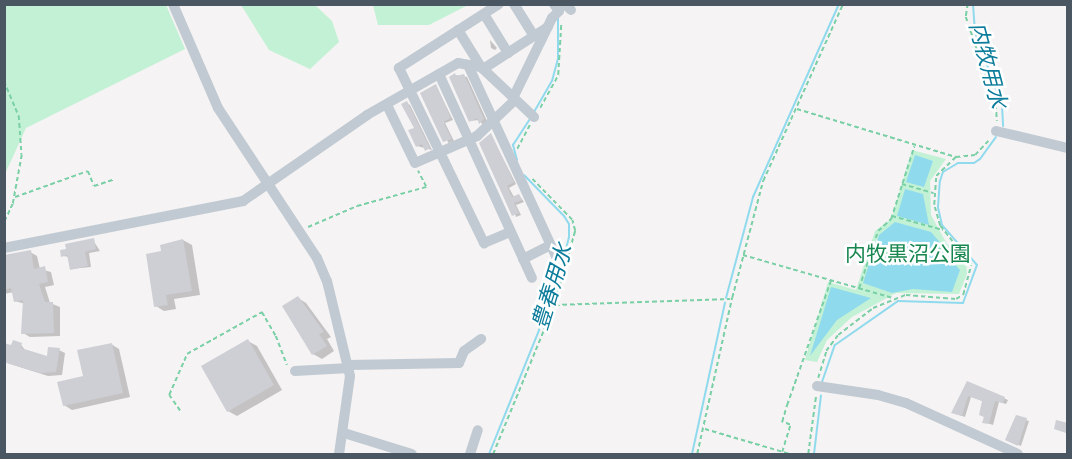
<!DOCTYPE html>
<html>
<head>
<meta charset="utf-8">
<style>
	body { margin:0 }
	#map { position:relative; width:1072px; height:459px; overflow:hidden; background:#f5f3f3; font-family:Arial,"Noto Sans JP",sans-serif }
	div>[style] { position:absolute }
	.green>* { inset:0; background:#c3f1d5 }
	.water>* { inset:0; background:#90daee }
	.shadow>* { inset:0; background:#0003 }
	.stream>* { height:2px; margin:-1px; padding:0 1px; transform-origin:1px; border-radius:1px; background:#90daee }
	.building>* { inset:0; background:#cdcfd5 }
	.path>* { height:1.5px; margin-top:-0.75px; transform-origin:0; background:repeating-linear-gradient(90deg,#7ad0a6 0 4.5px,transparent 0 7.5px) }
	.minor>* { height:10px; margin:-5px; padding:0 5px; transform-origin:5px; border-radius:5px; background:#c1cad2 }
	span { translate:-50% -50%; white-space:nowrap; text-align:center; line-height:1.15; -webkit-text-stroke:5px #fff; paint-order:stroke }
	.park-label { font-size:21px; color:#17864f }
	.water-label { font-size:22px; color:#0c7c9b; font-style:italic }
	.frame { position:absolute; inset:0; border:6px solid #4a5661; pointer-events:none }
</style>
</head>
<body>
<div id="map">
	<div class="green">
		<i style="clip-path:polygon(5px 4px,166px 5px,185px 49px,26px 128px,5px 174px)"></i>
		<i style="clip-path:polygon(241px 5px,315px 5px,332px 21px,339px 42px,310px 69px,269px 50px)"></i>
		<i style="clip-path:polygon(373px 5px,373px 4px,468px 5px,429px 25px,378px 25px)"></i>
		<i style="clip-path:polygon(912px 150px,946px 159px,930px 181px,931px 215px,947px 244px,966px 262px,967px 274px,959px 294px,896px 293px,852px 317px,827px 340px,817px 362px,805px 360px,828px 282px,856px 290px,875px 231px,891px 219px)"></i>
	</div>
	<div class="water">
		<i style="clip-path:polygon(915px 155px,933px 161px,924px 187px,906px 182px)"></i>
		<i style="clip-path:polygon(905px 189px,923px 194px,929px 225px,897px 216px)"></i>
		<i style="clip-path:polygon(895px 222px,931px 232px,944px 247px,874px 252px,879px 235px)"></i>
		<i style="clip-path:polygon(944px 252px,960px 270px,952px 292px,913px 289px,892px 293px,863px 283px,871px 258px)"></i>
		<i style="clip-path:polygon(831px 287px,871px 298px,837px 320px,810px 356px)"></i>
	</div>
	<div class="shadow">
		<i style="clip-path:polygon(490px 40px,497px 48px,495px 50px,491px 48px)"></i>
		<i style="clip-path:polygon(455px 75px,467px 77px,487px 121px,483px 125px,479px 120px,470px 121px)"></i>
		<i style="clip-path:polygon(436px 86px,453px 120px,445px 123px,454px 141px,448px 143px)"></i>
		<i style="clip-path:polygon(407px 103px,410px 105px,432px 150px,417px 146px,416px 128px)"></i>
		<i style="clip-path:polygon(491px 135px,516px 184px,509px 188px,514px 197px,519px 195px,524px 202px,516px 205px,521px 215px,516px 217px)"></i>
		<i style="clip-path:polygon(93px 240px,100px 251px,89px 253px,91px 267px,71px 269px,69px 257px,63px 256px)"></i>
		<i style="clip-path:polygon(183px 240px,192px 245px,200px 295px,174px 299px,176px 309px,164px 311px,156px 306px)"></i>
		<i style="clip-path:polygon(30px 252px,37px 256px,40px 269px,51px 272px,54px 285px,45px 287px,50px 303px,60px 307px,60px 336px,30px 337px,23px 333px,25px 304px,15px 301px,14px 292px,4px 294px,4px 267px)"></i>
		<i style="clip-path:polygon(298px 298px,306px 303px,331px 337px,327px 339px,334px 351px,322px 359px,313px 354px)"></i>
		<i style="clip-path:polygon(248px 341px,257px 346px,282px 390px,237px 416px,228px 411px)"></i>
		<i style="clip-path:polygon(111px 344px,119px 349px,130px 397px,72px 410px,64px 405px)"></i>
		<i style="clip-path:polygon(21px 345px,26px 351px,48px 358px,59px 350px,65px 353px,62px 375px,48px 376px,7px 363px,12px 347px)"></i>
		<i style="clip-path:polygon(968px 383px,1008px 400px,1006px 404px,999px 402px,993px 425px,984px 422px,983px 401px,971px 397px,965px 417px,953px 413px)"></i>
		<i style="clip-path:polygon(1026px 420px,1029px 421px,1021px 446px,1007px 439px)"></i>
	</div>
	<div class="stream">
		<i style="left:973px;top:4px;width:29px;rotate:86deg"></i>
		<i style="left:975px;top:33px;width:77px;rotate:69.4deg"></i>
		<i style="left:1002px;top:105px;width:21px;rotate:87deg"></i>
		<i style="left:534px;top:112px;width:36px;rotate:-60deg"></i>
		<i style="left:552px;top:81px;width:23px;rotate:-75deg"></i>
		<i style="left:558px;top:59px;width:41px;rotate:-90deg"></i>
		<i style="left:517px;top:160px;width:16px;rotate:-105deg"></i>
		<i style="left:513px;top:145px;width:31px;rotate:-57deg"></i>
		<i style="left:726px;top:298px;width:105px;rotate:-75deg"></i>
		<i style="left:753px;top:197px;width:211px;rotate:-66deg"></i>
		<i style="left:822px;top:382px;width:39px;rotate:-71deg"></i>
		<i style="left:835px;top:345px;width:77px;rotate:-34.9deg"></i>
		<i style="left:898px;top:301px;width:65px;rotate:1.8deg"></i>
		<i style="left:963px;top:303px;width:40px;rotate:-69.8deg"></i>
		<i style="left:977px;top:265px;width:53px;rotate:-131.2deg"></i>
		<i style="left:942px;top:225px;width:18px;rotate:-103deg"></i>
		<i style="left:938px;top:207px;width:26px;rotate:-86deg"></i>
		<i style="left:940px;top:181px;width:9px;rotate:-72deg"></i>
		<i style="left:943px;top:172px;width:17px;rotate:-31deg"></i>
		<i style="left:958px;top:163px;width:16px"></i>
		<i style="left:974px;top:163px;width:7px;rotate:-34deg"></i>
		<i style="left:980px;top:159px;width:27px;rotate:-54deg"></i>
		<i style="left:489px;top:454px;width:179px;rotate:-68deg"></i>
		<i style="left:556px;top:288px;width:53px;rotate:-75.7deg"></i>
		<i style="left:569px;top:237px;width:13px;rotate:-90deg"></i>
		<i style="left:569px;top:224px;width:9px;rotate:-122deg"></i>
		<i style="left:564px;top:216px;width:57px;rotate:-134.3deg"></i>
		<i style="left:692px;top:454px;width:155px;rotate:-77.7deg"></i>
		<i style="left:814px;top:454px;width:59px;rotate:-83.2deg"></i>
	</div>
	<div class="building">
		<i style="clip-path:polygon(455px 73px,456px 76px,464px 74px,484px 119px,479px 124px,477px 118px,469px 122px,449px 77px)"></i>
		<i style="clip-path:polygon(436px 84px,451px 118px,443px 122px,452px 139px,443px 142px,420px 93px)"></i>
		<i style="clip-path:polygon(407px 101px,430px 148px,425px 151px,422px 144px,416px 147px,408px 130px,414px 128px,401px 104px)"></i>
		<i style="clip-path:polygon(491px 133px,514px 182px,507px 186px,512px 197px,519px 194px,522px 200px,514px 203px,519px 213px,512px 216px,479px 143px)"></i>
		<i style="clip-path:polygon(94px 238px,96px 249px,85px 252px,88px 266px,70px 270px,67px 255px,61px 257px,60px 250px,66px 249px,65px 244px)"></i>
		<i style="clip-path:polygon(183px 239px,192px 291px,166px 295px,168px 305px,154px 307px,146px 254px,161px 251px,160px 245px)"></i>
		<i style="clip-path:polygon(31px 250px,34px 269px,45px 266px,48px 282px,39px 284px,45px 302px,53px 302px,54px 333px,21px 334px,23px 300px,14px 302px,11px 288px,4px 290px,4px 255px)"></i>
		<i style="clip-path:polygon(298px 296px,324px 332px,319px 334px,327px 346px,312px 355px,282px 306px)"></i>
		<i style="clip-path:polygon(248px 339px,274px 385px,227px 412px,201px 366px)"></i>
		<i style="clip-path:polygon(13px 340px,22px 343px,21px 348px,47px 356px,48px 347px,60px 348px,56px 372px,40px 373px,4px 362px,4px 343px,11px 345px)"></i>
		<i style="clip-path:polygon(112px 343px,123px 393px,63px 406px,57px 382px,83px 376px,77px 350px)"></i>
		<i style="clip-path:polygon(967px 381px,1005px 397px,1003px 403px,995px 401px,989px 424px,982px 423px,984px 417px,979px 415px,982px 401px,968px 396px,962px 416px,951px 413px)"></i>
		<i style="clip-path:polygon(1016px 415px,1027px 418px,1018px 446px,1005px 440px)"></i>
		<i style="clip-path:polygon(1056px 420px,1068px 423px,1066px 433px,1054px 429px)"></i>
	</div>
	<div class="path">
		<i style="left:968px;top:4px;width:13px;rotate:99deg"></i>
		<i style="left:966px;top:17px;width:93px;rotate:71.2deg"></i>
		<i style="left:996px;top:105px;width:16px;rotate:86deg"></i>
		<i style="left:4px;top:81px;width:38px;rotate:67deg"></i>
		<i style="left:19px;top:116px;width:39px;rotate:86deg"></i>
		<i style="left:22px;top:155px;width:50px;rotate:100.4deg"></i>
		<i style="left:13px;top:204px;width:21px;rotate:115deg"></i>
		<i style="left:540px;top:108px;width:38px;rotate:-61deg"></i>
		<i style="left:558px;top:75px;width:51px;rotate:-86.6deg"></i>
		<i style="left:797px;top:109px;width:166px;rotate:16.8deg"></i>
		<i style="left:517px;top:149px;width:27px;rotate:-62deg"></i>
		<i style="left:902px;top:184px;width:33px;rotate:16deg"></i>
		<i style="left:15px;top:197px;width:77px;rotate:-19.6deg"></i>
		<i style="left:88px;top:171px;width:16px;rotate:68deg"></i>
		<i style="left:94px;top:186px;width:20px;rotate:-18deg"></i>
		<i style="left:892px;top:216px;width:53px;rotate:15.4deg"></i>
		<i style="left:308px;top:227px;width:53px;rotate:-23.2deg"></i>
		<i style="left:357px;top:206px;width:72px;rotate:-15.4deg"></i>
		<i style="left:426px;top:187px;width:18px;rotate:-117deg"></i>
		<i style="left:871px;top:254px;width:85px;rotate:-4deg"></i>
		<i style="left:743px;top:255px;width:156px;rotate:16deg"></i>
		<i style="left:859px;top:288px;width:60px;rotate:-71.6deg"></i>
		<i style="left:878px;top:231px;width:18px;rotate:-43deg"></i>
		<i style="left:891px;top:219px;width:76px;rotate:-72.3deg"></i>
		<i style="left:555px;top:305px;width:175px;rotate:-2deg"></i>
		<i style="left:818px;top:378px;width:28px;rotate:-73deg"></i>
		<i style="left:826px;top:351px;width:20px;rotate:-53deg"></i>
		<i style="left:838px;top:335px;width:44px;rotate:-37.6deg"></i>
		<i style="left:873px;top:308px;width:35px;rotate:-22deg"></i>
		<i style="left:906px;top:295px;width:50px;rotate:4.6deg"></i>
		<i style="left:956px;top:299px;width:8px;rotate:-30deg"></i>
		<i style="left:963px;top:295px;width:31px;rotate:-75deg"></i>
		<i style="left:971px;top:265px;width:50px;rotate:-128.5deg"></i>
		<i style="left:940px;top:226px;width:22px;rotate:-106deg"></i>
		<i style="left:934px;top:205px;width:29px;rotate:-86deg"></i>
		<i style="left:936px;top:176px;width:28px;rotate:-44deg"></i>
		<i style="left:956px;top:157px;width:19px;rotate:-6deg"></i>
		<i style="left:975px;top:155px;width:22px;rotate:-47deg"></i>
		<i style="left:180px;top:411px;width:19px;rotate:-125deg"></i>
		<i style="left:169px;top:395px;width:45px;rotate:-66.3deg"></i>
		<i style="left:187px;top:354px;width:86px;rotate:-29.2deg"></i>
		<i style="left:262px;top:312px;width:28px;rotate:60deg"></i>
		<i style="left:276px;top:336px;width:31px;rotate:69deg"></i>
		<i style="left:705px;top:429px;width:89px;rotate:16.4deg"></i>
		<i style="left:782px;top:452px;width:28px;rotate:-73deg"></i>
		<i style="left:790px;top:425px;width:9px;rotate:-159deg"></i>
		<i style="left:782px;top:422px;width:18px;rotate:-74deg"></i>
		<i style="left:787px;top:405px;width:133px;rotate:-70.6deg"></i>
		<i style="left:493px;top:454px;width:158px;rotate:-67.7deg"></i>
		<i style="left:553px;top:308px;width:80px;rotate:-74.1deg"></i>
		<i style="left:575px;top:231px;width:11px;rotate:-105deg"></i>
		<i style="left:572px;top:220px;width:60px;rotate:-134.3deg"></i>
		<i style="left:697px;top:454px;width:160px;rotate:-77.4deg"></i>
		<i style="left:732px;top:298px;width:121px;rotate:-75.2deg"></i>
		<i style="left:763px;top:181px;width:194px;rotate:-65.7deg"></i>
		<i style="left:808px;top:454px;width:60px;rotate:-82.3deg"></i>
	</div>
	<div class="minor">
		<i style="left:173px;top:4px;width:113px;rotate:66.6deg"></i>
		<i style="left:218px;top:108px;width:180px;rotate:56.6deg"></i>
		<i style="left:317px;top:258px;width:25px;rotate:67deg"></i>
		<i style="left:327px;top:281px;width:98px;rotate:76.4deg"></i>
		<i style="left:350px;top:376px;width:79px;rotate:98deg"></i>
		<i style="left:499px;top:4px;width:119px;rotate:147.4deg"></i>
		<i style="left:399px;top:68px;width:195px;rotate:64.1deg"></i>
		<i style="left:484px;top:243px;width:28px;rotate:-23deg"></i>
		<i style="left:514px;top:4px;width:38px;rotate:58deg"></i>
		<i style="left:566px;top:5px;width:7px;rotate:45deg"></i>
		<i style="left:484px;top:14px;width:46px;rotate:58.4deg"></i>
		<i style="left:458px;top:30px;width:44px;rotate:58.1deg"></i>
		<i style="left:468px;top:65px;width:210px;rotate:65.3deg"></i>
		<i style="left:483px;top:69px;width:77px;rotate:-32.9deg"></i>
		<i style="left:439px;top:74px;width:224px;rotate:65.5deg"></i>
		<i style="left:513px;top:98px;width:89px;rotate:-64deg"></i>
		<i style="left:552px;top:18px;width:10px;rotate:-45deg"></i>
		<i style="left:559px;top:11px;width:9px;rotate:-126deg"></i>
		<i style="left:387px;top:105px;width:64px;rotate:64.2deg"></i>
		<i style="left:415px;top:163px;width:68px;rotate:-23.5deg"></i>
		<i style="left:477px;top:136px;width:52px;rotate:-43.5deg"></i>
		<i style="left:996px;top:131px;width:74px;rotate:13.3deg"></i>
		<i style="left:4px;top:248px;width:244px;rotate:-11.1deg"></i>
		<i style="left:243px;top:201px;width:151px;rotate:-34.7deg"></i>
		<i style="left:367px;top:115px;width:105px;rotate:-29.7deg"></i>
		<i style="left:458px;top:63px;width:23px;rotate:10deg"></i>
		<i style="left:481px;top:67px;width:73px;rotate:43.3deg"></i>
		<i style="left:523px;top:259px;width:31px;rotate:-27deg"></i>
		<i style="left:349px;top:365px;width:110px;rotate:-1deg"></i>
		<i style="left:459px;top:363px;width:13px;rotate:-67deg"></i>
		<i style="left:464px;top:351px;width:21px;rotate:-35deg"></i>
		<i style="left:295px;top:371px;width:54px;rotate:-3.2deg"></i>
		<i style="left:817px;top:386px;width:62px;rotate:8.4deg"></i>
		<i style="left:878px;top:395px;width:29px;rotate:16deg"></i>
		<i style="left:906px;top:403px;width:123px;rotate:24.5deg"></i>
		<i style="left:344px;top:433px;width:71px;rotate:17.2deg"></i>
		<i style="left:470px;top:454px;width:25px;rotate:-72deg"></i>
	</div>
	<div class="park-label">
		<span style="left:908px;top:254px">内牧黒沼公園</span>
	</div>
	<div class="water-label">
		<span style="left:988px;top:65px;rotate:75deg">内牧用水</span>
		<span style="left:552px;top:287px;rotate:-73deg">豊春用水</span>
	</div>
	<div class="frame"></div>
</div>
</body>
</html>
